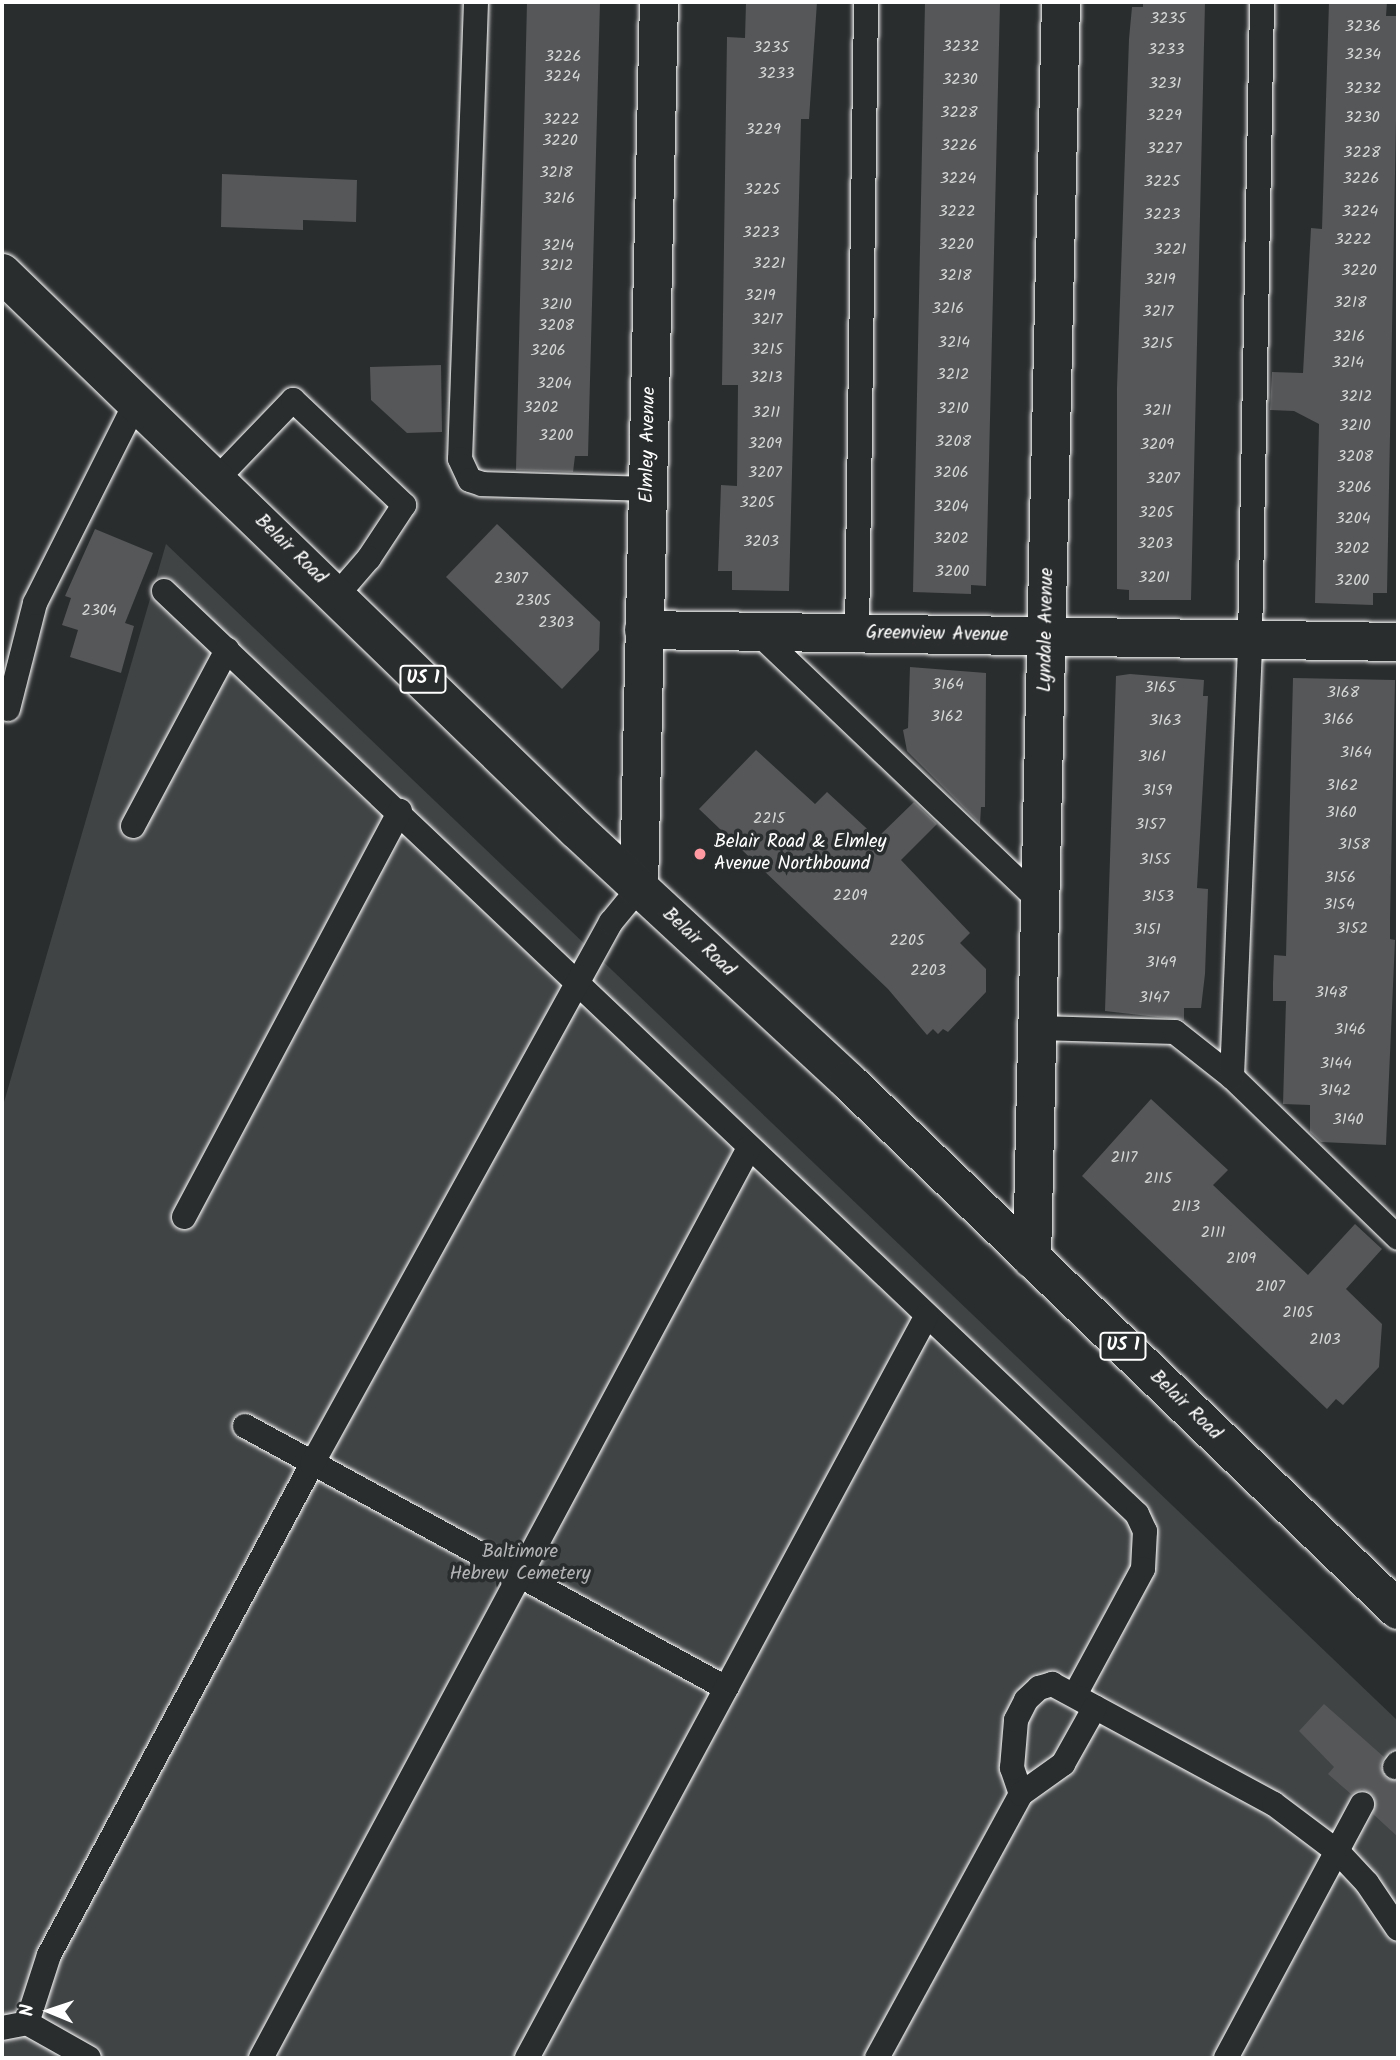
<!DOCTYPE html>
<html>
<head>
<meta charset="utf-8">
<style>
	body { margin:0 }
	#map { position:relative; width:1400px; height:2060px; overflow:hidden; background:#2a2d2e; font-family:Kalam,sans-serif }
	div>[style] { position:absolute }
	.green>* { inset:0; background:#414445 }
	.building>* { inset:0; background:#555758 }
	.roads { filter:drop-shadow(0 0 2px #fff) drop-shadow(0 0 2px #fff) }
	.service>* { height:24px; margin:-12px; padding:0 12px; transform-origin:12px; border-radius:12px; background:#2a2d2e }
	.minor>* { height:38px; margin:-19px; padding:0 19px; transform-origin:19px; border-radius:19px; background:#2a2d2e }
	.primary>* { height:38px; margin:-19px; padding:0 19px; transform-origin:19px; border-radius:19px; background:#2a2d2e }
	.dots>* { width:19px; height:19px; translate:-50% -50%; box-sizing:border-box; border:4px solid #2a2d2e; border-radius:50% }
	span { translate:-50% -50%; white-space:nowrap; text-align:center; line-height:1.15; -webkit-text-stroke:7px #2a2d2e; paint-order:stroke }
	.number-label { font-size:16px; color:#d4d5d5 }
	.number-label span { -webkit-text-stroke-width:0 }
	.shield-label span { padding:2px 5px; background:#2a2d2e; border:2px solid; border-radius:5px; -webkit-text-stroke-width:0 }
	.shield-label { font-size:18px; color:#fff; font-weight:700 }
	.street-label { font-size:19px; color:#fff }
	.poi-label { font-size:19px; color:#fff }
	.left { translate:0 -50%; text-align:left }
	.park-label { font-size:19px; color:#b3b4b5 }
	.frame { position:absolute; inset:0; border:4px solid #fff; pointer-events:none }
	.north { position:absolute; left:14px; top:1976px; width:70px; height:70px; -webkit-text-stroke:5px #2a2d2e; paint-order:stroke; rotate:272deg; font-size:19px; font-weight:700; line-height:28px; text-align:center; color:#fff }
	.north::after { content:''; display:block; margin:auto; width:24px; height:32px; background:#fff; clip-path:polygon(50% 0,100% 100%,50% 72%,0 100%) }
</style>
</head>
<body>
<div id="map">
	<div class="green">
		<i style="clip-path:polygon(166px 544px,1398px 1721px,1398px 2058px,2px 2058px,2px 1109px)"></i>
	</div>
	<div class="building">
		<i style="clip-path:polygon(527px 2px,600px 2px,588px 456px,575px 456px,573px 472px,516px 470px)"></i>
		<i style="clip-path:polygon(746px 2px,817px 2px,809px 119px,801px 119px,789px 591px,732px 590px,732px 571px,718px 571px,721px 485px,737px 486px,738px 385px,722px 385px,727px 37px,745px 38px)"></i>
		<i style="clip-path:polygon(925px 2px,1000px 3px,986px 586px,971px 585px,971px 594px,913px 592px)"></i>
		<i style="clip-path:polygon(1143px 2px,1205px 2px,1191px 600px,1129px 600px,1129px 590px,1117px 589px,1117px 388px,1129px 39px,1132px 7px,1143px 7px)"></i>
		<i style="clip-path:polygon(1329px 2px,1387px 2px,1386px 16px,1398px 16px,1387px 593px,1373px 593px,1373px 605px,1315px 603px,1319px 424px,1294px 411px,1270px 410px,1272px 372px,1303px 373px,1311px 228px,1322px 229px)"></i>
		<i style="clip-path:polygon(222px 174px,357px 180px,356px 222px,303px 220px,303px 230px,221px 227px)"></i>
		<i style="clip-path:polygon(441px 365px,442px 432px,407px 433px,371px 400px,370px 367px)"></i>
		<i style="clip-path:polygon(497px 524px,600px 622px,599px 650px,562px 689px,446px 577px)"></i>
		<i style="clip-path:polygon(95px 529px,153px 553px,125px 623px,134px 626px,121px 673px,70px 657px,78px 630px,62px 625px,71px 598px,65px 596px)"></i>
		<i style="clip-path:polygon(910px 667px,986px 673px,985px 807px,981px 807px,980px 824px,907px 751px,903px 730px,908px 728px)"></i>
		<i style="clip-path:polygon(1130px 674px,1204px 680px,1203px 696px,1208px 696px,1197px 888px,1208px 889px,1205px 974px,1201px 1008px,1184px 1008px,1184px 1020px,1105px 1011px,1116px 676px)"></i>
		<i style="clip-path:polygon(1293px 678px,1395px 680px,1390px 919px,1390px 939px,1395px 940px,1386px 1145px,1321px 1142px,1310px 1132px,1310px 1105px,1283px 1104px,1286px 1001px,1273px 1001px,1273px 983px,1274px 955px,1286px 956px)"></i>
		<i style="clip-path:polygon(756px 750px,815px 804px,827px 792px,877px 838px,914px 802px,937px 824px,901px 860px,970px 933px,960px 943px,986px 969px,986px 992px,948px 1032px,943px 1029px,938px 1034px,933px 1029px,927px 1035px,888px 989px,699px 809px)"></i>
		<i style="clip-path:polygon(1151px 1099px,1228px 1170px,1213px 1185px,1308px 1275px,1355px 1224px,1382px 1249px,1346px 1289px,1382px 1324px,1379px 1367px,1343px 1405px,1336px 1399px,1327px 1409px,1082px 1176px)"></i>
		<i style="clip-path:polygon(1324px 1704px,1384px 1757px,1380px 1766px,1386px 1778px,1398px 1781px,1398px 1837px,1373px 1814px,1374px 1796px,1362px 1789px,1351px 1794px,1328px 1774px,1334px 1767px,1299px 1731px)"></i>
	</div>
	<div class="roads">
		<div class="service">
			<i style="left:476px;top:2px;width:457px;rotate:92deg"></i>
			<i style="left:460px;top:459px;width:23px;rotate:65deg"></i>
			<i style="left:470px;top:480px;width:13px;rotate:18deg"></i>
			<i style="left:482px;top:484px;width:166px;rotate:1.7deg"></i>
			<i style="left:216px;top:480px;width:111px;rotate:-46.1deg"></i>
			<i style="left:293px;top:400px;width:153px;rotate:43.4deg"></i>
			<i style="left:404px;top:505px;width:64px;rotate:123.4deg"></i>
			<i style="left:369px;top:558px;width:49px;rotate:130.9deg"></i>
			<i style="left:164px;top:591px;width:1341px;rotate:43.49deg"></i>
			<i style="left:1137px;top:1514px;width:19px;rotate:65deg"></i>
			<i style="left:1145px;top:1531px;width:38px;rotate:93deg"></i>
			<i style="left:1143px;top:1569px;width:141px;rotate:118.4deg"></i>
			<i style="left:757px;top:632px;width:392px;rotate:43.6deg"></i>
			<i style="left:857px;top:634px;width:632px;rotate:-89.18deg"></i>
			<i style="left:8px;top:709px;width:109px;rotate:-75.7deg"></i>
			<i style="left:35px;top:603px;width:225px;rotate:-63.3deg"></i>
			<i style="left:133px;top:826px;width:200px;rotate:-61.9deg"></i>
			<i style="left:1038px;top:1028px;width:137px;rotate:1.7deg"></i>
			<i style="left:1175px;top:1032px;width:73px;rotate:38.3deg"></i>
			<i style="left:1232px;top:1077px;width:231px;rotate:44.1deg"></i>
			<i style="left:1232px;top:1077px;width:437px;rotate:-87.6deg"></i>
			<i style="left:1250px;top:640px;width:638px;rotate:-88.92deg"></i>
			<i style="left:184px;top:1217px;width:460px;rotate:-62deg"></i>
			<i style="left:245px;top:1426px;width:548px;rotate:28.58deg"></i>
			<i style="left:1395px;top:1767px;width:5px;rotate:-53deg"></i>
			<i style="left:1021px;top:1794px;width:28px;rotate:-109deg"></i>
			<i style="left:1012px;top:1768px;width:48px;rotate:-85.2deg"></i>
			<i style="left:1016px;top:1720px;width:22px;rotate:-63deg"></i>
			<i style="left:1026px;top:1700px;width:18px;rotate:-43deg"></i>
			<i style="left:1039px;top:1688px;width:14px;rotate:-17deg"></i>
			<i style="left:1052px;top:1684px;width:252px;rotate:28.4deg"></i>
			<i style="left:1274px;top:1804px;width:80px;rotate:36.9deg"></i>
			<i style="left:1338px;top:1852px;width:42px;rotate:46.9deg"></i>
			<i style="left:1367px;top:1883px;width:55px;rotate:56deg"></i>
			<i style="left:27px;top:2023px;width:71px;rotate:-72.1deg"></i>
			<i style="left:49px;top:1955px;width:557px;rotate:-61.82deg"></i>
			<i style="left:312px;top:1464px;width:619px;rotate:-61.12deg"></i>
			<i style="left:611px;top:922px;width:44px;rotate:-50.5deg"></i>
			<i style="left:2px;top:2028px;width:25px;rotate:-11deg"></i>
			<i style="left:27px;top:2023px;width:71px;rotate:29.4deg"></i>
			<i style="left:261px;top:2058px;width:1033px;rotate:-61.8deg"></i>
			<i style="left:527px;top:2058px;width:842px;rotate:-61.7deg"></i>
			<i style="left:877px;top:2058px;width:301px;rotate:-61.4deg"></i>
			<i style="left:1021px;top:1794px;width:52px;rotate:-35.5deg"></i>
			<i style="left:1063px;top:1764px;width:65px;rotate:-60.7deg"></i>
			<i style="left:1226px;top:2058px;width:288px;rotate:-61.8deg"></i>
		</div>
		<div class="minor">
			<i style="left:644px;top:630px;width:754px;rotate:0.91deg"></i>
			<i style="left:639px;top:888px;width:886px;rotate:-88.71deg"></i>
			<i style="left:1032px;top:1259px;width:1257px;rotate:-88.68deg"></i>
		</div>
		<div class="primary">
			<i style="left:2px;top:273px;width:801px;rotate:44.09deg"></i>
			<i style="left:577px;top:830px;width:369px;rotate:42.8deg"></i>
			<i style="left:848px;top:1081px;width:763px;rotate:43.89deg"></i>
		</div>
	</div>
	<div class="dots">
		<i style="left:700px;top:854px;background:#ff9aa2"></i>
	</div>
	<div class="number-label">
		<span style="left:1168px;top:19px">3235</span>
		<span style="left:1363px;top:27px">3236</span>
		<span style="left:961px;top:47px">3232</span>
		<span style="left:771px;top:48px">3235</span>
		<span style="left:1166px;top:50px">3233</span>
		<span style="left:1363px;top:55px">3234</span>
		<span style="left:563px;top:57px">3226</span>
		<span style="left:776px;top:74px">3233</span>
		<span style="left:562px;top:77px">3224</span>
		<span style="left:960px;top:80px">3230</span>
		<span style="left:1165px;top:84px">3231</span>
		<span style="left:1363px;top:89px">3232</span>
		<span style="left:959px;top:113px">3228</span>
		<span style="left:1164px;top:116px">3229</span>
		<span style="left:1362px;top:118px">3230</span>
		<span style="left:561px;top:120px">3222</span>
		<span style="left:763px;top:130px">3229</span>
		<span style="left:560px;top:141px">3220</span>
		<span style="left:959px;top:146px">3226</span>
		<span style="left:1164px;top:149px">3227</span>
		<span style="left:1362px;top:153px">3228</span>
		<span style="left:556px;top:173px">3218</span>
		<span style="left:958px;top:179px">3224</span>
		<span style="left:1361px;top:179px">3226</span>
		<span style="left:1162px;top:182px">3225</span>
		<span style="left:762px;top:190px">3225</span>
		<span style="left:559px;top:199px">3216</span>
		<span style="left:957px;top:212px">3222</span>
		<span style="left:1360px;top:212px">3224</span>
		<span style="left:1162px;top:215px">3223</span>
		<span style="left:761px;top:233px">3223</span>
		<span style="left:1353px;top:240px">3222</span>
		<span style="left:956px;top:245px">3220</span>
		<span style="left:558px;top:246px">3214</span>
		<span style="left:1170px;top:250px">3221</span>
		<span style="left:769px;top:264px">3221</span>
		<span style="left:557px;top:266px">3212</span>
		<span style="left:1359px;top:271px">3220</span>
		<span style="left:955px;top:276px">3218</span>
		<span style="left:1160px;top:280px">3219</span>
		<span style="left:760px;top:296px">3219</span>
		<span style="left:1350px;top:303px">3218</span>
		<span style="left:556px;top:305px">3210</span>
		<span style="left:948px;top:309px">3216</span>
		<span style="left:1158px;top:312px">3217</span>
		<span style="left:767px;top:320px">3217</span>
		<span style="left:556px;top:326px">3208</span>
		<span style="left:1349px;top:337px">3216</span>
		<span style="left:954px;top:343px">3214</span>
		<span style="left:1157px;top:344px">3215</span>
		<span style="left:767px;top:350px">3215</span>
		<span style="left:548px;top:351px">3206</span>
		<span style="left:1348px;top:363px">3214</span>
		<span style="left:953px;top:375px">3212</span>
		<span style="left:766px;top:378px">3213</span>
		<span style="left:554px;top:384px">3204</span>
		<span style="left:1356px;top:397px">3212</span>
		<span style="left:541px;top:408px">3202</span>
		<span style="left:953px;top:409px">3210</span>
		<span style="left:1157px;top:411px">3211</span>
		<span style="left:766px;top:413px">3211</span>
		<span style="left:1355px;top:426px">3210</span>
		<span style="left:556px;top:436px">3200</span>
		<span style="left:953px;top:442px">3208</span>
		<span style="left:765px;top:444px">3209</span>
		<span style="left:1157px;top:445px">3209</span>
		<span style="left:1355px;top:457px">3208</span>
		<span style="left:765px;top:473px">3207</span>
		<span style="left:951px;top:473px">3206</span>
		<span style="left:1163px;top:479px">3207</span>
		<span style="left:1354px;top:488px">3206</span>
		<span style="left:757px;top:503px">3205</span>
		<span style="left:951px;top:507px">3204</span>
		<span style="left:1156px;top:513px">3205</span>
		<span style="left:1353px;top:519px">3204</span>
		<span style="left:951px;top:539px">3202</span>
		<span style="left:761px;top:542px">3203</span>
		<span style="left:1155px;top:544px">3203</span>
		<span style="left:1352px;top:549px">3202</span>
		<span style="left:952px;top:572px">3200</span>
		<span style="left:1154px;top:578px">3201</span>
		<span style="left:511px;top:579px">2307</span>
		<span style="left:1352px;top:581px">3200</span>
		<span style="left:533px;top:601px">2305</span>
		<span style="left:99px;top:611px">2304</span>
		<span style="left:556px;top:623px">2303</span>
		<span style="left:948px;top:685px">3164</span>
		<span style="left:1160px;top:688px">3165</span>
		<span style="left:1343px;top:693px">3168</span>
		<span style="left:947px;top:717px">3162</span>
		<span style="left:1338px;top:720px">3166</span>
		<span style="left:1165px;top:721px">3163</span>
		<span style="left:1356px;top:753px">3164</span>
		<span style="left:1152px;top:757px">3161</span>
		<span style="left:1342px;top:786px">3162</span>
		<span style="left:1157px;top:791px">3159</span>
		<span style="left:1341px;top:813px">3160</span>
		<span style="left:769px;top:819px">2215</span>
		<span style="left:1150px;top:825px">3157</span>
		<span style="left:1354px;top:845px">3158</span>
		<span style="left:1155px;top:860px">3155</span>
		<span style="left:1340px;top:878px">3156</span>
		<span style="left:850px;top:896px">2209</span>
		<span style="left:1158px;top:897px">3153</span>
		<span style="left:1339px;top:905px">3154</span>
		<span style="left:1352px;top:929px">3152</span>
		<span style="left:1147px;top:930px">3151</span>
		<span style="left:907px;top:941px">2205</span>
		<span style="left:1161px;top:963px">3149</span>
		<span style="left:928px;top:971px">2203</span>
		<span style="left:1331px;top:993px">3148</span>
		<span style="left:1154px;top:998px">3147</span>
		<span style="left:1350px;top:1030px">3146</span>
		<span style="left:1336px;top:1064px">3144</span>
		<span style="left:1335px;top:1091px">3142</span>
		<span style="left:1348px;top:1120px">3140</span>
		<span style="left:1124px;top:1158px">2117</span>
		<span style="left:1158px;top:1179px">2115</span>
		<span style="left:1186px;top:1207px">2113</span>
		<span style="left:1213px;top:1233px">2111</span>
		<span style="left:1241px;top:1259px">2109</span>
		<span style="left:1270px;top:1287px">2107</span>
		<span style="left:1298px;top:1313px">2105</span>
		<span style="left:1325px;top:1340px">2103</span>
	</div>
	<div class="shield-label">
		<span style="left:423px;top:679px">US 1</span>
		<span style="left:1123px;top:1346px">US 1</span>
	</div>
	<div class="street-label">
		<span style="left:649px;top:445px;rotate:-89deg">Elmley Avenue</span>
		<span style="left:290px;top:550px;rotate:44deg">Belair Road</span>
		<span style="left:1047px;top:630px;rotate:-89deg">Lyndale Avenue</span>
		<span style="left:937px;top:635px;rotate:1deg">Greenview Avenue</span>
		<span style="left:698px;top:943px;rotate:43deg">Belair Road</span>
		<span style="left:1185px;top:1406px;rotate:44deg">Belair Road</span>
	</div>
	<div class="poi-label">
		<span class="left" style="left:714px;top:854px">Belair Road &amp; Elmley<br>Avenue Northbound</span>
	</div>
	<div class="park-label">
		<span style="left:520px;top:1564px">Baltimore<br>Hebrew Cemetery</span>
	</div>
	<div class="frame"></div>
	<div class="north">N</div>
</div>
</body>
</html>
